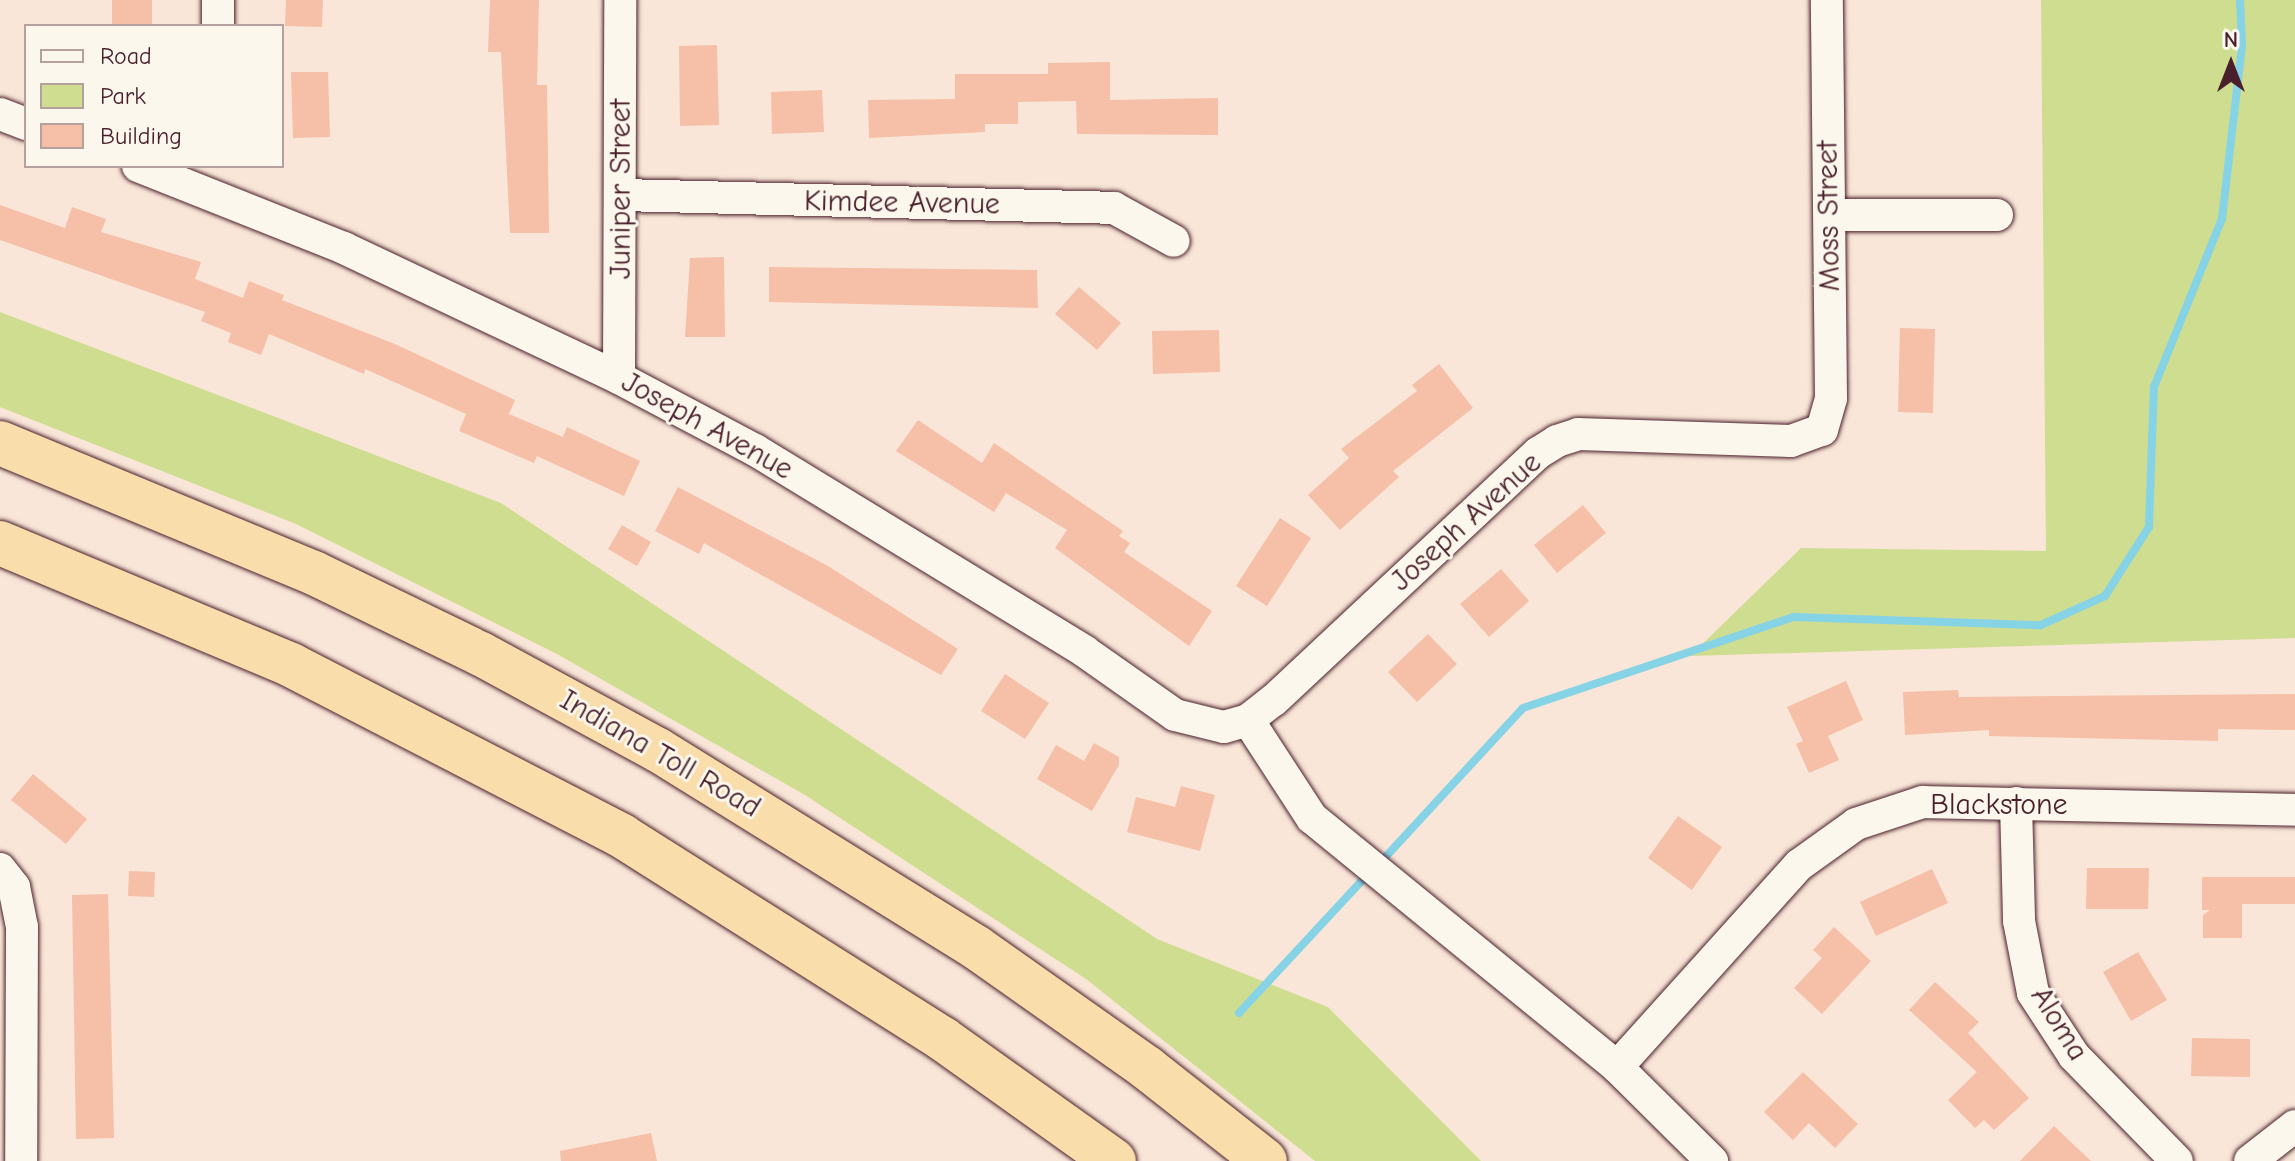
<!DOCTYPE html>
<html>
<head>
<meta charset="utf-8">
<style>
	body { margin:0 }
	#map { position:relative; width:2295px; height:1161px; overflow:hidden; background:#f9e6d8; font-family:"Comic Neue",sans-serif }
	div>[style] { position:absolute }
	.green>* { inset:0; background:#cfdd91 }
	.stream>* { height:8px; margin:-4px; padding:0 4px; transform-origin:4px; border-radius:4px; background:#86d3e6 }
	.building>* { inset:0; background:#f5bfa8 }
	.roads { filter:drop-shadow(0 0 2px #4a1f2b) drop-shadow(0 0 2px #4a1f2b) }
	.minor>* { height:32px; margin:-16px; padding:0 16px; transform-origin:16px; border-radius:16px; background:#fbf7ec }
	.motorway>* { height:44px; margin:-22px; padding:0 22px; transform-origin:22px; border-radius:22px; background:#f9ddab }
	span { translate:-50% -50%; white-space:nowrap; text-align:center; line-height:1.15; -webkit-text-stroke:6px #fbf7ec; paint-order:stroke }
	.street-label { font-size:30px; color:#4a1f2b }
	.legend { position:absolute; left:24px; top:24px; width:260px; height:144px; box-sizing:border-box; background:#fbf7ec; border:2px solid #b4a19f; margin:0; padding:10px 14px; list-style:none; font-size:24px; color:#4a1f2b }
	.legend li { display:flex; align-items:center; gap:16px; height:40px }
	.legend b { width:40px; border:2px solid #b4a19f }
	.north { position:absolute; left:2191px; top:24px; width:80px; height:80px; -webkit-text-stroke:6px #fbf7ec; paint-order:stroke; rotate:0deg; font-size:22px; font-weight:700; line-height:32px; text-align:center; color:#4a1f2b }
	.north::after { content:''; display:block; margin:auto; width:28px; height:36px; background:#4a1f2b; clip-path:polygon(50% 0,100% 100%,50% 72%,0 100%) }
</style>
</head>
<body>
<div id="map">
	<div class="green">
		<i style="clip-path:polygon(2041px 0,2295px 0,2295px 638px,1690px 656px,1801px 548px,2046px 551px)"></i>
		<i style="clip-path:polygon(0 312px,501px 503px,1157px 939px,1328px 1007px,1481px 1161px,1315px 1161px,1086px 979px,805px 795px,557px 654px,296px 524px,0 407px)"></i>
	</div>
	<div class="stream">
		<i style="left:1379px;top:864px;width:212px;rotate:-47.3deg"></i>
		<i style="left:1523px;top:708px;width:286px;rotate:-18.6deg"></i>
		<i style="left:1794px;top:617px;width:247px;rotate:1.9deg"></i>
		<i style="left:2041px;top:625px;width:70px;rotate:-24.4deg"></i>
		<i style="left:2105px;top:596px;width:82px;rotate:-57.5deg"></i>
		<i style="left:2149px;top:527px;width:140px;rotate:-88deg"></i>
		<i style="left:2154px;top:387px;width:181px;rotate:-68deg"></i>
		<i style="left:2222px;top:219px;width:175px;rotate:-83.4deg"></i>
		<i style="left:2242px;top:45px;width:45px;rotate:-92.5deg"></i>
		<i style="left:1239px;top:1013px;width:191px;rotate:-47.1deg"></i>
	</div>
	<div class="building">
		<i style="clip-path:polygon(112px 0,152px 0,152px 26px,112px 26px)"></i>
		<i style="clip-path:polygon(286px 0,323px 0,322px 27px,285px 26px)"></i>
		<i style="clip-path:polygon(490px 0,539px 0,537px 85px,547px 85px,549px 233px,510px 233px,501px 52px,488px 52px)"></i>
		<i style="clip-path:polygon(717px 45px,719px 125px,680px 126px,679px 46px)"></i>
		<i style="clip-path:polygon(1110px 62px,1110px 100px,1218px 98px,1218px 135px,1077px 134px,1076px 101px,1018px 102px,1018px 124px,985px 124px,985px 132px,869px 138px,868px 100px,955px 99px,955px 74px,1048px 74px,1048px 63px)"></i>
		<i style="clip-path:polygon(291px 72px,328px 72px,330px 137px,293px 138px)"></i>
		<i style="clip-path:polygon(822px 90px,824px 132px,772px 134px,771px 92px)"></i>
		<i style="clip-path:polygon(0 205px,65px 228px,72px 207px,106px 219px,101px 232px,201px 262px,195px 279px,243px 298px,249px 281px,284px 295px,282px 300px,395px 344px,515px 400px,509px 414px,563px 437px,567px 427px,640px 461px,624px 496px,537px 456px,534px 463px,459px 431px,466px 414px,365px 369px,364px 374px,269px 334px,261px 355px,228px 342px,231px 333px,201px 321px,205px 312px,0 240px)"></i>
		<i style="clip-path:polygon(724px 257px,725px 337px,685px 337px,690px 258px)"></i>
		<i style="clip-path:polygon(769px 267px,1037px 270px,1038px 308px,769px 302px)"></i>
		<i style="clip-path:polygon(1079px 287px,1121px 323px,1097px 350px,1055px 314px)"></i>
		<i style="clip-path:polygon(1900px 328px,1935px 329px,1933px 413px,1898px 412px)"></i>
		<i style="clip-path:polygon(1219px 330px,1220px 372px,1153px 374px,1152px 331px)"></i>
		<i style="clip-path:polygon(1439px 364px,1473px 408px,1393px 471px,1399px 477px,1340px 530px,1308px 495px,1349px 458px,1341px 449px,1417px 391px,1412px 385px)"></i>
		<i style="clip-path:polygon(918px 420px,982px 463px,994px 443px,1123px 531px,1119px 536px,1130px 543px,1124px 552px,1212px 611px,1189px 646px,1055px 548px,1067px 530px,1006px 493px,994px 512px,896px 451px)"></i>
		<i style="clip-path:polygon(678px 487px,828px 566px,958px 649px,941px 675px,704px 543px,699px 554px,655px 531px)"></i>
		<i style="clip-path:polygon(1583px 505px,1606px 533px,1557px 573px,1534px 545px)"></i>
		<i style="clip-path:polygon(1280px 518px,1311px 538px,1267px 606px,1236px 586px)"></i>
		<i style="clip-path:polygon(622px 525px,651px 542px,637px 566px,608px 549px)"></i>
		<i style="clip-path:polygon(1501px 569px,1529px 601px,1489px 637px,1460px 604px)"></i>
		<i style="clip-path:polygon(1428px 634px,1457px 664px,1417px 702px,1388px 672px)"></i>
		<i style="clip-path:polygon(1005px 674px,1049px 703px,1025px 739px,981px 711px)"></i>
		<i style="clip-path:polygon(1846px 681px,1863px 720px,1828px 736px,1839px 760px,1809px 773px,1796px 744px,1803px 741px,1787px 707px)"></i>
		<i style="clip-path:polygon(1958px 690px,1959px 697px,2295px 694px,2295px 730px,2218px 729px,2218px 741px,1989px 736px,1989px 730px,1905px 735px,1903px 692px)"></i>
		<i style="clip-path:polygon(1094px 743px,1119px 757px,1119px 765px,1092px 811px,1037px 779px,1056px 745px,1084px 761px)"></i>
		<i style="clip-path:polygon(33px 774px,87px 819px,66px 844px,11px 800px)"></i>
		<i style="clip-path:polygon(1181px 786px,1215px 795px,1200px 851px,1127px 832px,1136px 797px,1175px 807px)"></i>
		<i style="clip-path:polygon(1678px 816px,1722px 847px,1692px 890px,1648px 858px)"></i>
		<i style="clip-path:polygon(2087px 868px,2149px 868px,2148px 909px,2086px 909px)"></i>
		<i style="clip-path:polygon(1932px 869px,1948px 903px,1876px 936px,1860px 902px)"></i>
		<i style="clip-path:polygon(129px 871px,155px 872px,154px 897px,128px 896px)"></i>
		<i style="clip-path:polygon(2202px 877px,2295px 877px,2295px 904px,2242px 904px,2242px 938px,2203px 938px,2203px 915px,2210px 910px,2202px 910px)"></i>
		<i style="clip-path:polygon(108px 894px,114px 1138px,76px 1139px,72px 895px)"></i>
		<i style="clip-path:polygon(1834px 927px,1871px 961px,1822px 1014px,1794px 988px,1822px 958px,1813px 950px)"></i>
		<i style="clip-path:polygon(2138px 952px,2167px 1000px,2131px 1021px,2103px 972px)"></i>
		<i style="clip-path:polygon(1935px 982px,1979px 1022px,1968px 1033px,2029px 1098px,1994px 1130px,1984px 1120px,1975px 1128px,1948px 1100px,1977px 1072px,1909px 1010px)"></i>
		<i style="clip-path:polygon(2192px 1038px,2250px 1039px,2250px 1077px,2191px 1076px)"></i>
		<i style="clip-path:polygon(1803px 1072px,1858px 1124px,1835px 1148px,1809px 1123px,1793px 1140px,1764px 1112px)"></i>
		<i style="clip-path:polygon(2054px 1126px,2091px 1161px,2020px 1161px)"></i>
		<i style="clip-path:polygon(651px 1133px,657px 1161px,561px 1161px,560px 1151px)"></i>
	</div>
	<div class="roads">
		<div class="minor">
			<i style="left:218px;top:0;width:26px;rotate:90deg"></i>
			<i style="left:0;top:114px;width:28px;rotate:21deg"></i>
			<i style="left:138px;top:166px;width:222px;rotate:21.7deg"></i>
			<i style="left:344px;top:248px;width:304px;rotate:25.3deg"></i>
			<i style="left:619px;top:378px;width:154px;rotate:27.9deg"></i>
			<i style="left:755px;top:450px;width:386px;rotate:31.4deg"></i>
			<i style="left:1084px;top:651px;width:111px;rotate:35.1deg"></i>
			<i style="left:1175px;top:715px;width:50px;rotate:13.8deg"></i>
			<i style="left:1224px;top:727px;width:25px;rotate:-16deg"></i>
			<i style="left:1248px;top:720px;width:33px;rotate:-38deg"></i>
			<i style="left:1274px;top:700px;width:362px;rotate:-43.1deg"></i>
			<i style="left:1538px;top:453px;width:22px;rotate:-32deg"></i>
			<i style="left:1557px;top:441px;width:22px;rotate:-18deg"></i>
			<i style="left:1578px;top:434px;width:213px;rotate:1.9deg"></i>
			<i style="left:1791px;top:441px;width:33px;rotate:-20deg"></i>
			<i style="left:1822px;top:430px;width:33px;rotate:-74deg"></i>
			<i style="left:1831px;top:398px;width:398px;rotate:-90.6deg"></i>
			<i style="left:622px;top:195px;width:492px;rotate:1.5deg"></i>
			<i style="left:1114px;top:208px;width:68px;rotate:28.8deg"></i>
			<i style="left:1830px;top:215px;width:167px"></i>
			<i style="left:619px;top:378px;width:378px;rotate:-89.8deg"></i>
			<i style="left:1248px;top:720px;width:117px;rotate:56.9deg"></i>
			<i style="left:1312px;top:818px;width:394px;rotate:39.2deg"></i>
			<i style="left:1617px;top:1067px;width:134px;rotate:44.7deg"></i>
			<i style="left:2016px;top:803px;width:118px;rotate:88.5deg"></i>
			<i style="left:2019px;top:921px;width:73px;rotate:79deg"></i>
			<i style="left:2033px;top:993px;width:75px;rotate:56.9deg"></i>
			<i style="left:2074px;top:1056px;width:147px;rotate:45.6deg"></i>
			<i style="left:0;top:869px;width:23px;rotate:52deg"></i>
			<i style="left:14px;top:887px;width:41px;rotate:78.7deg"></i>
			<i style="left:22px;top:927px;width:234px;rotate:90.2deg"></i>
			<i style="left:1617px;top:1067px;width:272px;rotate:-48deg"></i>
			<i style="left:1799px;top:865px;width:70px;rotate:-35.7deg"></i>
			<i style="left:1856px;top:824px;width:71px;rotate:-18.2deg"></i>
			<i style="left:1923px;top:802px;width:372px;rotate:1.2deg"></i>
			<i style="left:2250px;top:1161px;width:57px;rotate:-37.9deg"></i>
		</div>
		<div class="motorway">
			<i style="left:0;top:443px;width:340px;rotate:22.5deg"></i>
			<i style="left:314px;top:573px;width:186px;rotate:25.9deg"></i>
			<i style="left:481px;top:654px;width:201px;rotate:28.5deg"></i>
			<i style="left:658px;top:750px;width:375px;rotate:31.8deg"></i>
			<i style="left:977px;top:948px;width:208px;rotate:35.2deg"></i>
			<i style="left:1147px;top:1068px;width:150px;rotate:38.2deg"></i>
			<i style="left:0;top:543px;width:316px;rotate:22.7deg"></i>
			<i style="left:291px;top:665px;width:373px;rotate:27.3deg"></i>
			<i style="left:622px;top:836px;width:380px;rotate:32.3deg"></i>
			<i style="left:943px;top:1039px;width:210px;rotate:35.5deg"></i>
		</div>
	</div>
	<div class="street-label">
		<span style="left:621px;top:189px;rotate:-90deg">Juniper Street</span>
		<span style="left:902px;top:203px;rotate:1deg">Kimdee Avenue</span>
		<span style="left:1829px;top:216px;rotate:-91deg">Moss Street</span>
		<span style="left:707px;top:426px;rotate:29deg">Joseph Avenue</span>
		<span style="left:1466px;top:522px;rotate:-42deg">Joseph Avenue</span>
		<span style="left:660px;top:754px;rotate:30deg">Indiana Toll Road</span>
		<span style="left:1999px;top:805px">Blackstone</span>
		<span style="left:2059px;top:1024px;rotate:58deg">Aloma</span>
	</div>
	<ul class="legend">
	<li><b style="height:10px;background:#fbf7ec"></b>Road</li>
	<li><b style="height:22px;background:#cfdd91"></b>Park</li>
	<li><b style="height:22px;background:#f5bfa8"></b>Building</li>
	</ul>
	<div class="north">N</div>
</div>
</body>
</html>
